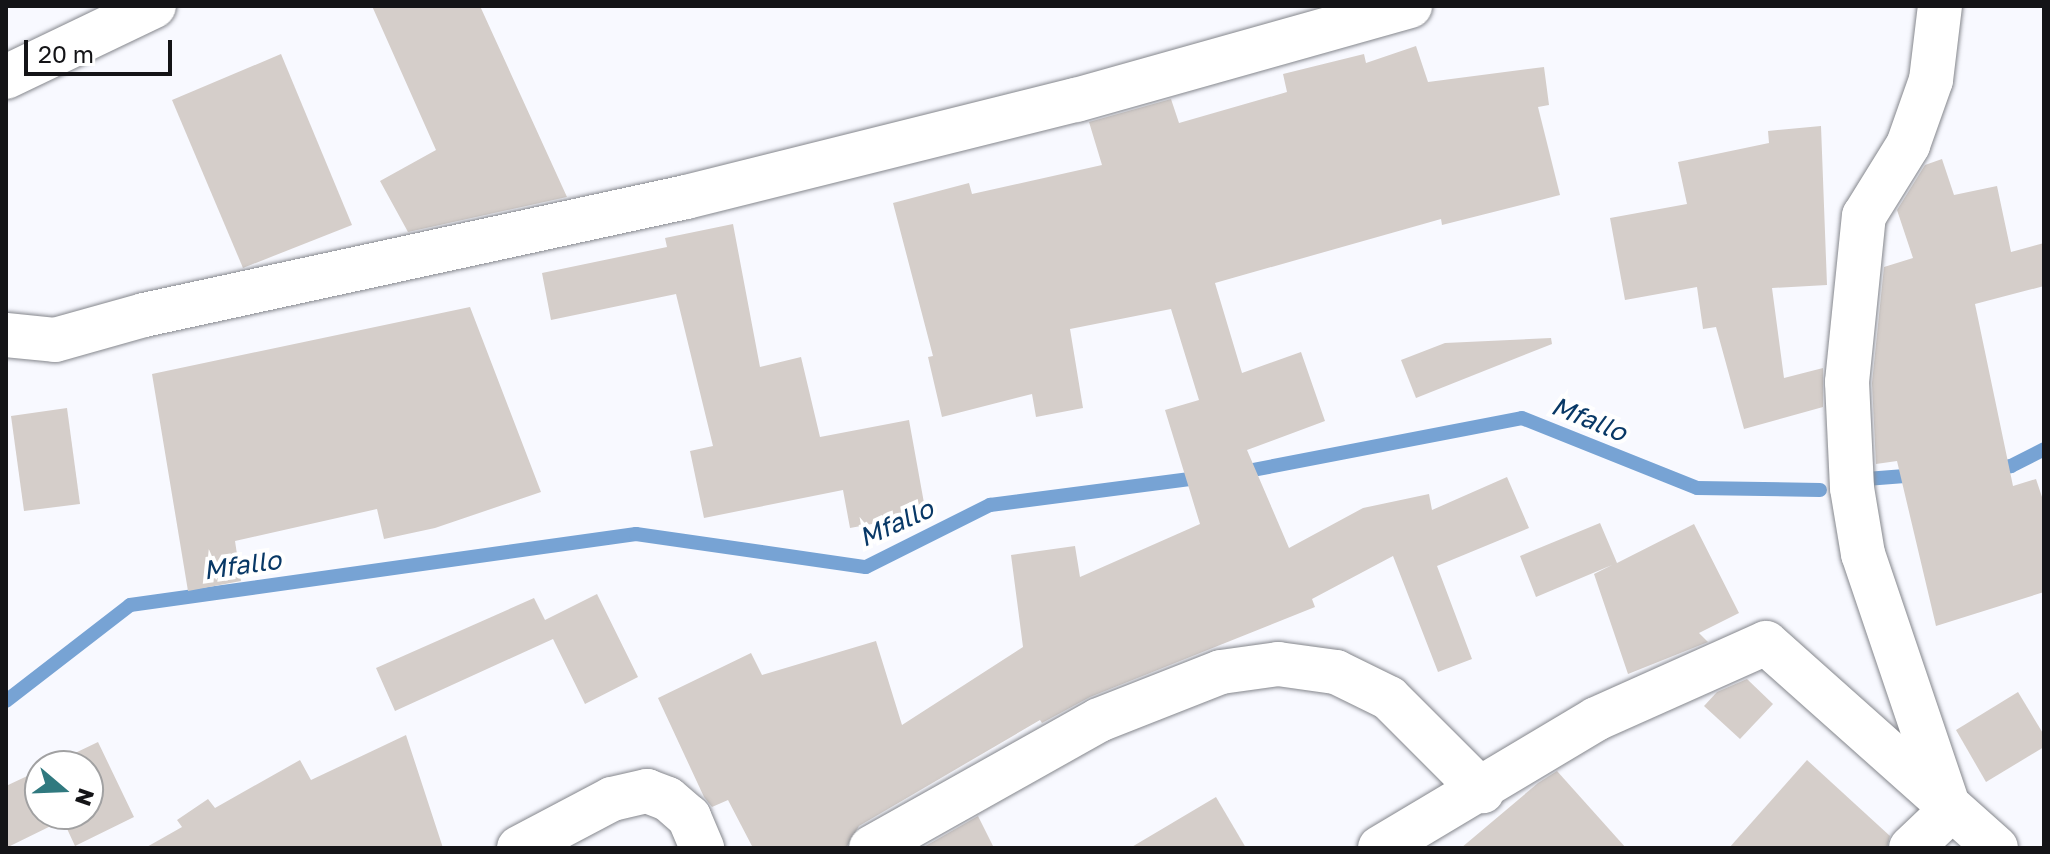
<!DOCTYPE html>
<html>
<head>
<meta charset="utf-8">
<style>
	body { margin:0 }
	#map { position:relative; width:2050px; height:854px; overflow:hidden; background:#f8f9ff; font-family:"Golos Text",sans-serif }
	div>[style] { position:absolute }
	.stream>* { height:14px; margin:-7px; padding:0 7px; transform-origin:7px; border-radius:7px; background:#77a3d4 }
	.building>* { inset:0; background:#d5ceca }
	.roads { filter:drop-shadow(0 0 2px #85878d) drop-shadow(0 0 2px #85878d) }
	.minor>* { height:44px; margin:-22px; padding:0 22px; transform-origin:22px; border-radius:22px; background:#fff }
	.tertiary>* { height:44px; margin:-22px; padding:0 22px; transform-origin:22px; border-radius:22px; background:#fff }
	span { translate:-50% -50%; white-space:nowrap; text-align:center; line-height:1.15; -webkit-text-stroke:8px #fff; paint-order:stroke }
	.water-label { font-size:26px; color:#083866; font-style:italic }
	.frame { position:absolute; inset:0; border:8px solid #141417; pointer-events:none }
	.north { position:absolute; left:24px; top:750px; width:80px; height:80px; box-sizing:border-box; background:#fff; border:2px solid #a1a1a2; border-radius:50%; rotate:109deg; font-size:22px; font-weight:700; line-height:32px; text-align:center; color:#141417 }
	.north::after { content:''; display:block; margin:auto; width:28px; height:36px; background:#30797f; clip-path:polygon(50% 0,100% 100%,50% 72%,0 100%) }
	.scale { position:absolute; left:24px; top:40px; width:148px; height:36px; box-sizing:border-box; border:4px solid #141417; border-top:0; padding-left:10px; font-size:24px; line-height:28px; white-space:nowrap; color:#141417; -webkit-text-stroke:6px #fff; paint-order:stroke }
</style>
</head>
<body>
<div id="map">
	<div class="stream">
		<i style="left:1990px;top:468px;width:21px;rotate:-5deg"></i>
		<i style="left:2011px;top:466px;width:37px;rotate:-27deg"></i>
		<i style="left:1237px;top:473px;width:290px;rotate:-10.9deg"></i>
		<i style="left:1522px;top:418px;width:188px;rotate:21.8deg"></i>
		<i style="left:1697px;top:488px;width:123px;rotate:0.9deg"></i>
		<i style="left:1866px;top:479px;width:52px;rotate:-4.4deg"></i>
		<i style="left:6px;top:701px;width:157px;rotate:-37.7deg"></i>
		<i style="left:130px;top:605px;width:511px;rotate:-7.99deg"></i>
		<i style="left:636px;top:534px;width:232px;rotate:8.2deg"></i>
		<i style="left:866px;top:567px;width:139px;rotate:-26.6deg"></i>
		<i style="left:990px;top:505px;width:217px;rotate:-7.4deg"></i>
	</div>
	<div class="building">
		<i style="clip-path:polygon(372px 6px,480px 6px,567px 197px,408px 232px,380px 181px,436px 150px)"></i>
		<i style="clip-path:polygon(1416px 46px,1428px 82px,1544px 67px,1549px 105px,1538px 107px,1560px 195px,1442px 225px,1441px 219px,1215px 283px,1242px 373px,1301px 352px,1325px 421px,1247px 450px,1289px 548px,1363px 508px,1429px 494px,1432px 510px,1507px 477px,1529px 528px,1437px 566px,1472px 659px,1438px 672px,1393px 556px,1312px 599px,1315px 607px,1090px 697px,1042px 723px,1040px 720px,859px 826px,846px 848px,753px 848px,728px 800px,712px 807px,704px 797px,658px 698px,751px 653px,762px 675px,876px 641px,902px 725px,1023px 647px,1011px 555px,1075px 546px,1080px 577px,1200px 524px,1165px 410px,1199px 400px,1171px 309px,1070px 329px,1083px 408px,1036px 417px,1032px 394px,942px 417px,928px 357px,933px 356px,893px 203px,969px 183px,972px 194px,1102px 165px,1089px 122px,1171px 99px,1179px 123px,1287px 92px,1283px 74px,1364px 54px,1366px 63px)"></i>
		<i style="clip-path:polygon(281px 54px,352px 225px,243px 268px,172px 100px)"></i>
		<i style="clip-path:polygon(1821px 126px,1827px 285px,1772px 288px,1784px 378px,1823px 368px,1823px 407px,1744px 429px,1716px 327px,1703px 329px,1697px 287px,1625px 300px,1610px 218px,1687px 204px,1678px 162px,1769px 143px,1768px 131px)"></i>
		<i style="clip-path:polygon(1942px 159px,1954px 195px,1997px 186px,2011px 252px,2044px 243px,2044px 286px,1975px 304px,2013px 486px,2036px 479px,2044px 503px,2044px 592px,1936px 626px,1897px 461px,1876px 464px,1872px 383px,1884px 267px,1913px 258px,1897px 210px,1925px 165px)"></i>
		<i style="clip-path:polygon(733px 224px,760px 367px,801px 357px,820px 437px,909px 420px,926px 514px,850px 528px,843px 490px,704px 518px,690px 451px,713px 446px,676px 294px,551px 320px,542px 273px,667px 247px,665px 238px)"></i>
		<i style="clip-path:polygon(470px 307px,541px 492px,435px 528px,384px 539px,377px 509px,235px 541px,241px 581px,188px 591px,152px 374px)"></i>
		<i style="clip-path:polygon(1551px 338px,1552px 344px,1416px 398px,1401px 360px,1445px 343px)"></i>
		<i style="clip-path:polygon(67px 408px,80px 504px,24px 511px,11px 416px)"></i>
		<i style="clip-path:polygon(1600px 523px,1617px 563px,1694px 524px,1739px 613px,1699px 633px,1708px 642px,1628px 674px,1594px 574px,1612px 565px,1536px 597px,1520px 556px)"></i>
		<i style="clip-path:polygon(597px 594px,638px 677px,585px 704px,553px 639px,395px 711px,376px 668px,534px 598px,545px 620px)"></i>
		<i style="clip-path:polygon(1747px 679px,1773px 704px,1740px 739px,1704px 706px,1717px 692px)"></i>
		<i style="clip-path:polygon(2018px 692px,2044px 735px,2044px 747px,1986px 782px,1956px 730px)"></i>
		<i style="clip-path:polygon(406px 735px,443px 848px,145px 848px,182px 827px,177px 820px,208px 799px,215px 808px,300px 760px,311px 780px)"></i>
		<i style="clip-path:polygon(98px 742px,134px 817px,75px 846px,63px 820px,6px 848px,6px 786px,40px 770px,40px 814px,88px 814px,88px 766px,48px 766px)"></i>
		<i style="clip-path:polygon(1807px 760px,1890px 836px,1887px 848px,1729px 848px)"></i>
		<i style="clip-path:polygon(1557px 771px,1626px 848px,1461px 848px,1538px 783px)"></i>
		<i style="clip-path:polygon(1216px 797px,1246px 848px,1130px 848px)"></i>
		<i style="clip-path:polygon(978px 816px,994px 848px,922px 848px)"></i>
	</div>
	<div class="roads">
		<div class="minor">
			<i style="left:6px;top:335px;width:49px;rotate:5.8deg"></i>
			<i style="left:55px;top:340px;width:92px;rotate:-15.7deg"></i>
			<i style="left:144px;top:315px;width:555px;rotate:-12.28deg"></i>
			<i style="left:686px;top:197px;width:402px;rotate:-14deg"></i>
			<i style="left:1076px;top:100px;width:347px;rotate:-15.7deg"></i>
			<i style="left:519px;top:848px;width:105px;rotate:-27.8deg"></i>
			<i style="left:612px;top:799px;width:36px;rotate:-13deg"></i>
			<i style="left:647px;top:791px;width:22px;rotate:21deg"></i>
			<i style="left:668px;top:799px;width:28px;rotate:41deg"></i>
			<i style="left:689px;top:817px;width:34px;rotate:67deg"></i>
			<i style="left:871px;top:848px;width:261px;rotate:-29.3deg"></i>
			<i style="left:1099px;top:720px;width:131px;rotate:-21.5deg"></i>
			<i style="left:1221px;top:672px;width:58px;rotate:-8deg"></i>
			<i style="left:1278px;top:664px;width:59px;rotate:7.9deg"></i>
			<i style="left:1336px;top:672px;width:59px;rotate:26.1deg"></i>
			<i style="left:1389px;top:698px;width:132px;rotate:45deg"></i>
			<i style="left:1380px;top:848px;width:252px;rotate:-30.8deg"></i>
			<i style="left:1596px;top:719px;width:186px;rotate:-24.1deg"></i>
			<i style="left:1766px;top:643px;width:308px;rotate:41.7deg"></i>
			<i style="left:1911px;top:848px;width:54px;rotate:-43.5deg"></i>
			<i style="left:1950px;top:811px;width:271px;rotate:-108.7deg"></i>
			<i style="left:1863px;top:554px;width:67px;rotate:-99.5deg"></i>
			<i style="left:1852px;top:488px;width:106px;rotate:-92.7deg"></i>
			<i style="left:1847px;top:382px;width:167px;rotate:-84.2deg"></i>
			<i style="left:1864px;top:216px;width:84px;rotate:-58.2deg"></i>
			<i style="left:1908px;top:145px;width:69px;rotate:-70.5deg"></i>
			<i style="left:1931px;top:80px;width:75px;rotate:-83.1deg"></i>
		</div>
		<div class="tertiary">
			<i style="left:6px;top:77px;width:164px;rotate:-25.6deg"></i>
		</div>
	</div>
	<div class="water-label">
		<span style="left:1589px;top:419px;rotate:22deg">Mfallo</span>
		<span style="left:896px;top:523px;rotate:-24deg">Mfallo</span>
		<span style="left:242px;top:565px;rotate:-8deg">Mfallo</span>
	</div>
	<div class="frame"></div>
	<div class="north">N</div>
	<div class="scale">20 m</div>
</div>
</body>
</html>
